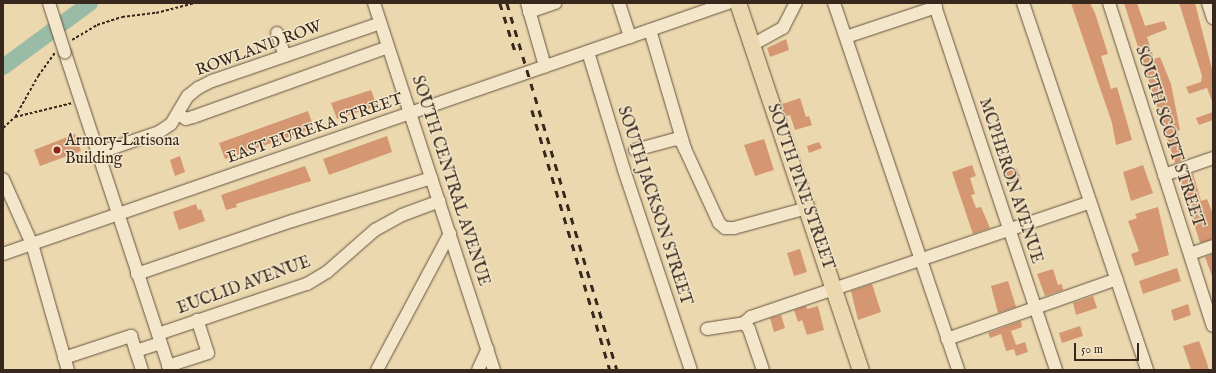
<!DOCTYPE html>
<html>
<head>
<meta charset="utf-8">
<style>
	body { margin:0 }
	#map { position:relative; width:1216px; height:373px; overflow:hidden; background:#ecd8ae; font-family:"IM FELL English",serif }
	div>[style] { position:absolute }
	.river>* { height:16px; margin:-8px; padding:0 8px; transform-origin:8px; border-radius:8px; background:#9abba5 }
	.building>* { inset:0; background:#d49772 }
	.path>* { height:1.5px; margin-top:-0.75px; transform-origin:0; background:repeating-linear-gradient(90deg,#38271c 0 3px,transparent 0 5px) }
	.roads { filter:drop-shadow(0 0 1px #655340) drop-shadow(0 0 1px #655340) }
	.minor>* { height:12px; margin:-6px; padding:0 6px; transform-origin:6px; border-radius:6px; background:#f3e6ca }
	.major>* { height:16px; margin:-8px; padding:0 8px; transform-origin:8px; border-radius:8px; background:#ecd8ae }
	.rail>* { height:2.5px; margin-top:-1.25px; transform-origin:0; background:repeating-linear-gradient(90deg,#38271c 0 7px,transparent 0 14px) }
	.bridges { filter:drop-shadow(0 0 1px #655340) drop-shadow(0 0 1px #655340) }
	.minor-bridge>* { height:12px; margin:-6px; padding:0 6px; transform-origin:6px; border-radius:6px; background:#f3e6ca }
	.dots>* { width:11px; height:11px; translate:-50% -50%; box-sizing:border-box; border:2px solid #f3e6ca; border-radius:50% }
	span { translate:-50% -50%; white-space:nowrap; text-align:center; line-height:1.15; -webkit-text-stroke:3px #f3e6ca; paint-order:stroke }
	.street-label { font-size:16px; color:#38271c }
	.poi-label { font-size:16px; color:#38271c }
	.left { translate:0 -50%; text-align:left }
	.frame { position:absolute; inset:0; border:4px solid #38271c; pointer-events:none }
	.scale { position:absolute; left:1074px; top:343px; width:65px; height:18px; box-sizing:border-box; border:2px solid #38271c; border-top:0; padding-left:5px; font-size:12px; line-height:14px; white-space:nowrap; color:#38271c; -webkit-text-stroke:3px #f3e6ca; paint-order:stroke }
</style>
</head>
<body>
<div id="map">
	<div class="river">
		<i style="left:3px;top:67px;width:108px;rotate:-36.3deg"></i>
	</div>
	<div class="building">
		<i style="clip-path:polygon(1071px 3px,1090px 3px,1095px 13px,1108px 54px,1101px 56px,1111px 89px,1117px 87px,1132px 140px,1116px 145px,1112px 123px)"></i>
		<i style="clip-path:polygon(1124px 3px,1137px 3px,1145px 26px,1164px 21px,1167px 29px,1147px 37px,1154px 59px,1160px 57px,1171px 84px,1180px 130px,1177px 131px,1186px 159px,1175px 163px)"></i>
		<i style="clip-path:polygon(1179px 3px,1195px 3px,1213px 73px,1213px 104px,1207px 88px,1189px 94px,1186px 87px,1201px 82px,1202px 76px)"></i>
		<i style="clip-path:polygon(786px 39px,789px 50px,770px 57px,767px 48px)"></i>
		<i style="clip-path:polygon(371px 90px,377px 106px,337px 119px,331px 103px)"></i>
		<i style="clip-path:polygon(800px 98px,806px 117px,809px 116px,812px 125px,795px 130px,790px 115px,786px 116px,782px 104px)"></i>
		<i style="clip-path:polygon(308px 111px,314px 128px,225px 159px,219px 143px)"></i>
		<i style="clip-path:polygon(1213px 112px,1213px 120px,1199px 125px,1196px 118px)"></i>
		<i style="clip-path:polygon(75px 134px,81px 151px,40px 166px,34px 150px)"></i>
		<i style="clip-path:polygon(387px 136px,392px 152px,329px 175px,323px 159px)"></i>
		<i style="clip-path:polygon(764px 139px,774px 170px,755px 176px,744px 145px)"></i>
		<i style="clip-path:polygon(819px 142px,822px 148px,809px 153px,807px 146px)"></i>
		<i style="clip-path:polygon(180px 156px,185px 172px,175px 176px,170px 160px)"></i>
		<i style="clip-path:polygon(972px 165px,976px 176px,970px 178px,975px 194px,971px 195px,976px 208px,981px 207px,990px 228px,973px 234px,952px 172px)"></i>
		<i style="clip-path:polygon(1143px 165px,1153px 193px,1131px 201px,1123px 172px)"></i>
		<i style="clip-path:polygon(305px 166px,311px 181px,236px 204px,237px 207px,226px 210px,221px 195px)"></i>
		<i style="clip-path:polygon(1017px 168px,1021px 180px,1009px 184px,1005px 172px)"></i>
		<i style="clip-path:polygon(1193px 173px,1201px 201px,1207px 199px,1213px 214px,1213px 239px,1200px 243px,1180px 178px)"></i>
		<i style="clip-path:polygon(196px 204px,198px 210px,201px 209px,205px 221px,179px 230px,173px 212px)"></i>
		<i style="clip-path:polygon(1158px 207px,1169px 255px,1135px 266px,1131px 254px,1139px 251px,1128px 221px,1137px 218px,1135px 214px)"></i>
		<i style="clip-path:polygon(800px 249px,807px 272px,794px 276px,787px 253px)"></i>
		<i style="clip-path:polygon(1213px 254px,1213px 276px,1212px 276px,1205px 257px)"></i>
		<i style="clip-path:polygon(1177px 268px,1181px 281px,1143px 294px,1139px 281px)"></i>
		<i style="clip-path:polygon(1053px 269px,1058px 285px,1062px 284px,1063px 290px,1045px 296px,1037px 274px)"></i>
		<i style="clip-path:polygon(1008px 281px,1016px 307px,998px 313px,991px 286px)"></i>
		<i style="clip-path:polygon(872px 284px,881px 312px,858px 320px,851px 291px)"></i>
		<i style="clip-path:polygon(1093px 296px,1097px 308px,1076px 315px,1073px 303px)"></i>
		<i style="clip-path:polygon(1188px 304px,1191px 315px,1174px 321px,1171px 310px)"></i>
		<i style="clip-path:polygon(806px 306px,807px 309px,818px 306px,824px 330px,807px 335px,802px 320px,798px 322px,794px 310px)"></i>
		<i style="clip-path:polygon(781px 315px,785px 328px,774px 332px,770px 318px)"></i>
		<i style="clip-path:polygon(1021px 321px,1022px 327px,1011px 331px,1016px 345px,1025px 342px,1028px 352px,1016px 356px,1014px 349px,1006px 351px,1001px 334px,990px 338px,988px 333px)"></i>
		<i style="clip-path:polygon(1080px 326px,1083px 336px,1062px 343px,1059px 333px)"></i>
		<i style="clip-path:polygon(1199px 341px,1206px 360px,1209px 370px,1191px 370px,1183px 346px)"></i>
	</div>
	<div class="path">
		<i style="left:72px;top:40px;width:29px;rotate:-31deg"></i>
		<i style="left:97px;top:25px;width:26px;rotate:-18deg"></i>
		<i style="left:122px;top:17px;width:34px;rotate:-7deg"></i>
		<i style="left:156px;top:13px;width:40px;rotate:-14.4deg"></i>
		<i style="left:15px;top:117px;width:59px;rotate:-13.8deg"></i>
		<i style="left:3px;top:128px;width:16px;rotate:-43deg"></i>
		<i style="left:15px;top:117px;width:47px;rotate:-60.7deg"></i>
		<i style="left:38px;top:76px;width:29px;rotate:-54deg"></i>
	</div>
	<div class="roads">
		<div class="minor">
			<i style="left:374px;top:3px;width:386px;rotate:71.9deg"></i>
			<i style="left:527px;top:3px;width:66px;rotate:74.1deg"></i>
			<i style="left:619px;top:3px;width:36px;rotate:72deg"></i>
			<i style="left:834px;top:3px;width:387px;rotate:71.3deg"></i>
			<i style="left:934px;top:3px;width:387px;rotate:71.6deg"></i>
			<i style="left:1023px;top:3px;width:387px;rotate:71.3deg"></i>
			<i style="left:1109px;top:3px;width:339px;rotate:72.2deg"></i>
			<i style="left:1208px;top:3px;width:16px;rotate:72deg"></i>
			<i style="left:529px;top:12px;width:28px;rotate:-19deg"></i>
			<i style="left:650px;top:30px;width:124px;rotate:73.6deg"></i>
			<i style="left:685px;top:149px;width:81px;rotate:65.3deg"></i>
			<i style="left:719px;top:223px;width:8px;rotate:40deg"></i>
			<i style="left:725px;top:228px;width:9px"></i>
			<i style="left:734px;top:228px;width:76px;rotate:-15.3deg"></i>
			<i style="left:277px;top:33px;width:24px;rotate:71deg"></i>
			<i style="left:846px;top:37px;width:95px;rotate:-18.4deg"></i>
			<i style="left:752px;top:45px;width:35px;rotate:-29deg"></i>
			<i style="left:783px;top:28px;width:28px;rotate:-63deg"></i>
			<i style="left:588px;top:52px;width:123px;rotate:73deg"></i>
			<i style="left:624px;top:170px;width:211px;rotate:71.5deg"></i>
			<i style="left:65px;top:53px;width:334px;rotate:71.7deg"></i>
			<i style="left:178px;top:114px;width:9px;rotate:32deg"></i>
			<i style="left:186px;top:119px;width:7px;rotate:-16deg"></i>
			<i style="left:193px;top:117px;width:207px;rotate:-19.7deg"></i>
			<i style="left:635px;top:150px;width:42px;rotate:-15deg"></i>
			<i style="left:676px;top:139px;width:5px;rotate:22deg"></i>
			<i style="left:681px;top:141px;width:9px;rotate:63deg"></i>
			<i style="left:98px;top:153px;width:65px;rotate:-19deg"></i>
			<i style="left:159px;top:132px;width:14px;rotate:-34deg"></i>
			<i style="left:171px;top:124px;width:33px;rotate:-59deg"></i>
			<i style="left:188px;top:96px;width:13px;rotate:-39deg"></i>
			<i style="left:198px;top:88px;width:16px;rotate:-27deg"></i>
			<i style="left:212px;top:81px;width:178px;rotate:-19deg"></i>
			<i style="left:1164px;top:175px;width:52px;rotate:-19.1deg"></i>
			<i style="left:3px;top:179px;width:71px;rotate:66deg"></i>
			<i style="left:32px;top:244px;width:131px;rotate:74.1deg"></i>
			<i style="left:3px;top:254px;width:767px;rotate:-19.1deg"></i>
			<i style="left:1190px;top:254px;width:24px;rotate:-19deg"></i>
			<i style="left:137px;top:274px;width:164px;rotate:-18.9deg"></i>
			<i style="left:292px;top:221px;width:146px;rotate:-17.1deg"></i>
			<i style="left:744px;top:323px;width:9px;rotate:-41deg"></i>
			<i style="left:751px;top:317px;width:358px;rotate:-18.7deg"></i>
			<i style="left:707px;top:329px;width:37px;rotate:-9deg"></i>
			<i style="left:744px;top:323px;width:8px;rotate:50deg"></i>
			<i style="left:749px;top:329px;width:43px;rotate:71.1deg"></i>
			<i style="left:158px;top:334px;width:157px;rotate:-18.6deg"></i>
			<i style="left:307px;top:284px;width:23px;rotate:-31deg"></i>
			<i style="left:327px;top:272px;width:64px;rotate:-41.2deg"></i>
			<i style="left:375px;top:230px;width:31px;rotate:-29deg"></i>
			<i style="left:402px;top:215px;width:40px;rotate:-20.2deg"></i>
			<i style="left:947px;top:339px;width:180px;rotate:-19.4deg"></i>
			<i style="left:64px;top:358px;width:71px;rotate:-18.2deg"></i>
			<i style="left:131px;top:336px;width:16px;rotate:72deg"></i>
			<i style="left:168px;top:366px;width:42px;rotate:-18deg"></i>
			<i style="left:208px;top:353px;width:35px;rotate:-108deg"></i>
			<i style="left:142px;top:370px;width:20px;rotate:-108deg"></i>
			<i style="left:136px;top:351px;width:26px;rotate:-18deg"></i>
			<i style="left:377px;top:370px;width:155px;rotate:-61.9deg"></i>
			<i style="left:478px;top:370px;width:23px;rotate:-65deg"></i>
		</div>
		<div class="major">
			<i style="left:738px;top:3px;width:387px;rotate:71.5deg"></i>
		</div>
	</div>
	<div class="rail">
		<i style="left:500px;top:3px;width:50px;rotate:72.6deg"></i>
		<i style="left:507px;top:3px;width:383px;rotate:73.3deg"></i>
		<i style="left:532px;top:110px;width:271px;rotate:73.3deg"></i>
	</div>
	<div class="bridges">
		<div class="minor-bridge">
			<i style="left:49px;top:3px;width:52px;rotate:72.3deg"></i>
		</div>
	</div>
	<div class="dots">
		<i style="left:57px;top:150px;background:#8f2418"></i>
	</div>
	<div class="street-label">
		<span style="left:259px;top:49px;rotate:-20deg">ROWLAND ROW</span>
		<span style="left:315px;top:129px;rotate:-19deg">EAST EUREKA STREET</span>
		<span style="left:1169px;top:137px;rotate:72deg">SOUTH SCOTT STREET</span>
		<span style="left:450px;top:181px;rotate:72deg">SOUTH CENTRAL AVENUE</span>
		<span style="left:1010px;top:181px;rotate:72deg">MCPHERON AVENUE</span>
		<span style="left:800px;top:187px;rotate:71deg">SOUTH PINE STREET</span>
		<span style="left:654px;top:206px;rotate:72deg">SOUTH JACKSON STREET</span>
		<span style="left:244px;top:286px;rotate:-20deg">EUCLID AVENUE</span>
	</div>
	<div class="poi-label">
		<span class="left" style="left:65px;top:150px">Armory–Latisona<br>Building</span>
	</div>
	<div class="frame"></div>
	<div class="scale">50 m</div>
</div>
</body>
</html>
